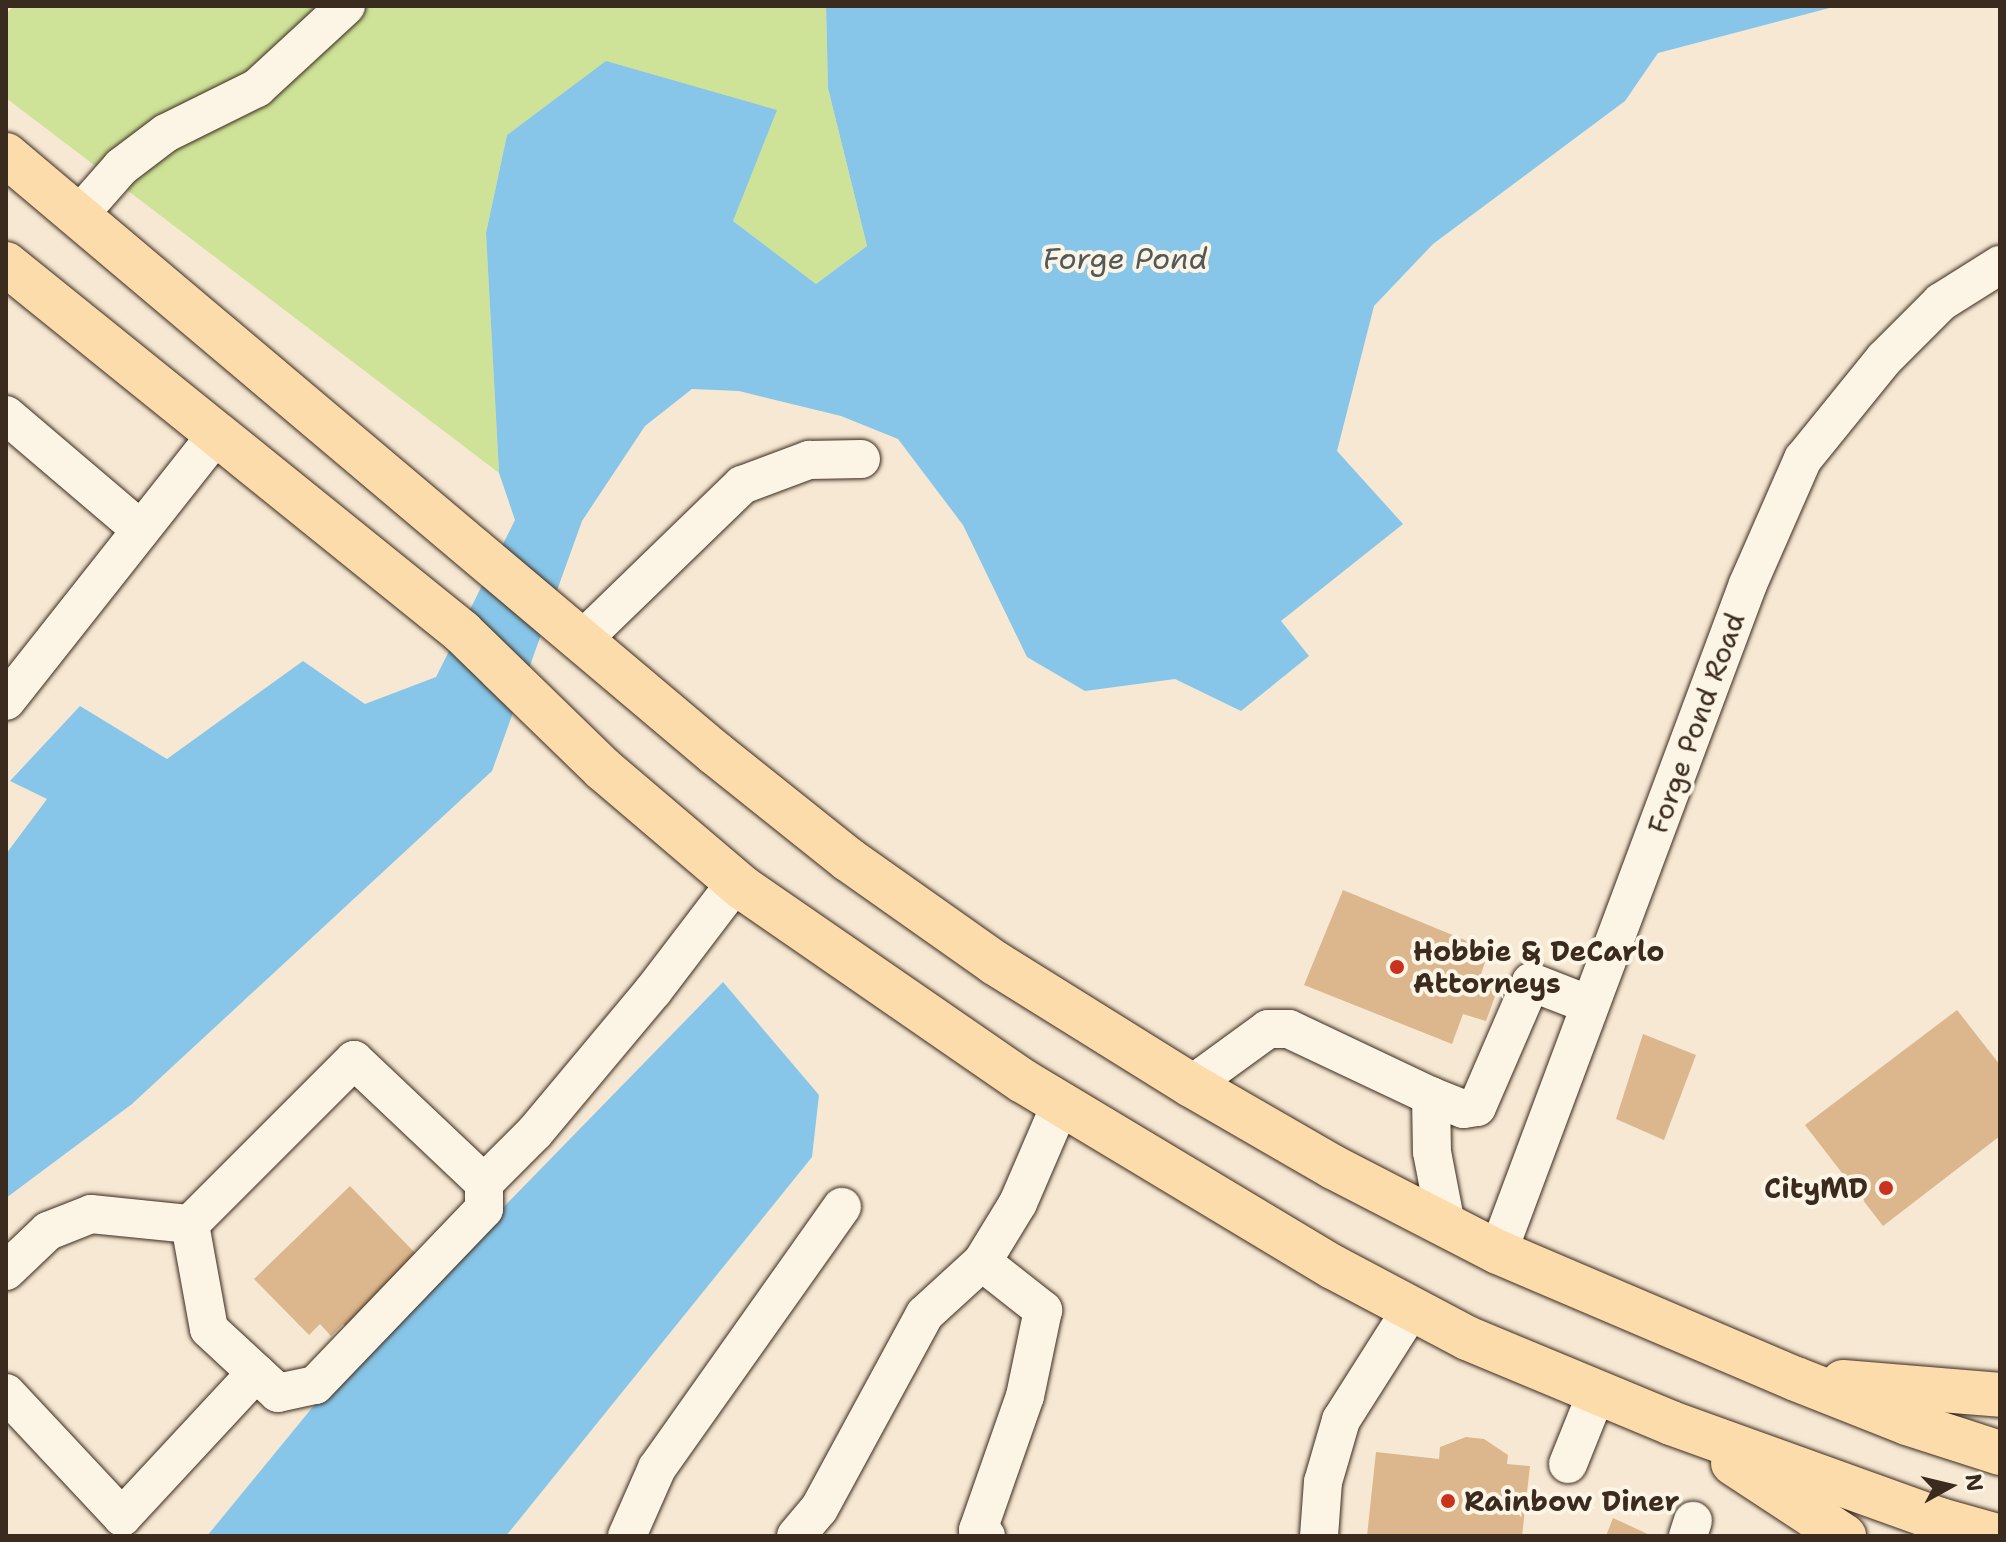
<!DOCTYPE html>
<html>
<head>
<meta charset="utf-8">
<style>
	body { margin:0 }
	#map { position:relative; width:2006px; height:1542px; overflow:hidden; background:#f6e8d3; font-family:"Shantell Sans",sans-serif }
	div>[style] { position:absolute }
	.green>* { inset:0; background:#cee398 }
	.water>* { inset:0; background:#87c6e8 }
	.building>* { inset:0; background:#dcb68d }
	.roads { filter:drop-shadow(0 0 2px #3b2a1e) drop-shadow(0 0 2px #3b2a1e) }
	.minor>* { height:38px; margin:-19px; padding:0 19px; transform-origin:19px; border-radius:19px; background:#fcf5e5 }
	.highway>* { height:44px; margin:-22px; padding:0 22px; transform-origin:22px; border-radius:22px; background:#fddcac }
	.dots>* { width:22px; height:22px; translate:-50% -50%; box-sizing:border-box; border:4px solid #fcf5e5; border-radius:50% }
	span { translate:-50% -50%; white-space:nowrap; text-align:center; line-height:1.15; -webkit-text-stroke:8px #fcf5e5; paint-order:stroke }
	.street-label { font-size:28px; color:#3b2a1e }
	.poi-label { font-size:28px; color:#3b2a1e; font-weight:700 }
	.left { translate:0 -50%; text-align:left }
	.right { translate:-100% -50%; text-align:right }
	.water-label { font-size:30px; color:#52595b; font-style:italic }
	.frame { position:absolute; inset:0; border:8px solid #3b2a1e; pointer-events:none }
	.north { position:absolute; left:1910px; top:1446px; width:80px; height:80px; -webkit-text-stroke:6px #fcf5e5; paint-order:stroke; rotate:82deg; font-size:22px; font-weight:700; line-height:32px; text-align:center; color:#3b2a1e }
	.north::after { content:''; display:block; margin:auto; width:28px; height:36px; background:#3b2a1e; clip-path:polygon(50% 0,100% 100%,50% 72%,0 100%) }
</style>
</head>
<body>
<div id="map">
	<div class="green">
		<i style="clip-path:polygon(14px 6px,826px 6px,828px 88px,867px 246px,816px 284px,733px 221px,606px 62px,507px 135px,486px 233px,499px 473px,6px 98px,6px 14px)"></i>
	</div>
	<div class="water">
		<i style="clip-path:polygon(826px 6px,1837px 6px,1658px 53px,1625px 101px,1433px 244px,1374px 306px,1337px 451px,1403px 524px,1281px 621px,1309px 656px,1241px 711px,1175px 679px,1085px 691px,1027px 657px,963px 525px,898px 439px,841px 416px,739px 391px,692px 389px,645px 426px,582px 521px,492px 771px,132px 1104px,6px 1198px,6px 854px,47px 799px,10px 781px,80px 706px,167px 759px,303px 661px,365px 704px,436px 677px,515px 520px,499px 473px,486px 233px,507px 135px,606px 61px,777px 110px,733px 221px,816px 284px,867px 246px,828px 88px)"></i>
		<i style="clip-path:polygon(723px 982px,819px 1095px,812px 1157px,506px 1536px,207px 1536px,334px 1381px)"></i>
	</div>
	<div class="building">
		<i style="clip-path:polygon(1343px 890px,1489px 950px,1478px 983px,1497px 991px,1486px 1021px,1463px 1014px,1452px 1044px,1304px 985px)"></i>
		<i style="clip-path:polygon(1957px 1010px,2000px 1065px,2000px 1136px,1883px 1226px,1805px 1125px)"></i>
		<i style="clip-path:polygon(1643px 1034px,1696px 1055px,1664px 1140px,1616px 1119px)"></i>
		<i style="clip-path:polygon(350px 1186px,420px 1258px,348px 1329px,343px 1324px,331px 1336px,320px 1324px,309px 1335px,254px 1279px)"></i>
		<i style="clip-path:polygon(1466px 1437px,1484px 1439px,1508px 1455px,1507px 1464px,1530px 1466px,1522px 1536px,1367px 1536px,1376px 1452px,1439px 1459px,1440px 1447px)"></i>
		<i style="clip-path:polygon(1613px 1518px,1652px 1536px,1606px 1536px)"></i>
	</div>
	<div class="roads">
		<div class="minor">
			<i style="left:78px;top:216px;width:65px;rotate:-48.7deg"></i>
			<i style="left:121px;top:167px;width:56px;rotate:-37.1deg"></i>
			<i style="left:166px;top:133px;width:102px;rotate:-26.3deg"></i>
			<i style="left:257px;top:88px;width:121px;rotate:-42.7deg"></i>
			<i style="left:6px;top:415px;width:177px;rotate:40.4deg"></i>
			<i style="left:580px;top:642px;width:226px;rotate:-44.1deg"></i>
			<i style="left:742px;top:485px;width:72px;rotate:-20.5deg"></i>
			<i style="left:809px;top:460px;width:52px;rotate:-1.1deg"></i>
			<i style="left:6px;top:701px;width:340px;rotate:-51.7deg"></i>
			<i style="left:1191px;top:1085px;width:95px;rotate:-36deg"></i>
			<i style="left:1268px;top:1029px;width:21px"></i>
			<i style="left:1289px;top:1029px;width:157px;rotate:25.3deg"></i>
			<i style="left:1431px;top:1096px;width:56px;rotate:89deg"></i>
			<i style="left:1432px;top:1152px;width:74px;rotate:79.1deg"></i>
			<i style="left:1431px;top:1096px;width:35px;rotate:22deg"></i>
			<i style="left:1464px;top:1109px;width:13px;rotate:-9deg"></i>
			<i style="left:1477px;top:1107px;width:136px;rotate:-66.6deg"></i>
			<i style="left:1531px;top:982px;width:63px;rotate:21.3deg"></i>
			<i style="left:484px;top:1183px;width:26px;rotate:90deg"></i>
			<i style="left:484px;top:1209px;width:244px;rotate:133.8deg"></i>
			<i style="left:315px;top:1385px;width:38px;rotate:168deg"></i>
			<i style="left:278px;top:1393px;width:94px;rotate:-137.2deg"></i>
			<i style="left:209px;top:1329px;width:107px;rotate:-100.3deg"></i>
			<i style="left:190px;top:1224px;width:232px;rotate:-45deg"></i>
			<i style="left:354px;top:1060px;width:179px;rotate:43.4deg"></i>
			<i style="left:484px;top:1183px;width:72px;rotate:-45deg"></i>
			<i style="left:535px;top:1132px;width:184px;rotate:-50.1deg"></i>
			<i style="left:653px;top:991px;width:137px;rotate:-52.7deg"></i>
			<i style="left:1498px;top:1252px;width:713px;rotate:-69.48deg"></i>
			<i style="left:1748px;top:584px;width:137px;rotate:-66.3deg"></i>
			<i style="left:1803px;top:459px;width:129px;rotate:-51deg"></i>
			<i style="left:1884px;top:359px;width:81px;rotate:-45deg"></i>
			<i style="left:1941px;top:302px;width:70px;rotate:-32.1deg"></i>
			<i style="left:982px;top:1262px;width:78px;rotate:38.2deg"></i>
			<i style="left:1043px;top:1310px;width:88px;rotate:101.8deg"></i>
			<i style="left:1025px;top:1396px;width:142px;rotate:109.3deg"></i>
			<i style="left:978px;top:1530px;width:10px;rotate:37deg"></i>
			<i style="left:6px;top:1271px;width:58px;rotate:-43.6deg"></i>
			<i style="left:48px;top:1231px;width:46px;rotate:-21.6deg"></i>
			<i style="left:91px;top:1214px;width:100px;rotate:5.8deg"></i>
			<i style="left:6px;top:1393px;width:170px;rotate:46.9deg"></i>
			<i style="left:122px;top:1517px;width:197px;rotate:-47.1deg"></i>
			<i style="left:1568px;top:1464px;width:78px;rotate:-68.1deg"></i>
			<i style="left:627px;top:1536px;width:74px;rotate:-66.2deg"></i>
			<i style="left:657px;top:1468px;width:320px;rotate:-54.7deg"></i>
			<i style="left:796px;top:1536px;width:35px;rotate:-50deg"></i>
			<i style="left:819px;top:1509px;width:222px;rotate:-61.5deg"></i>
			<i style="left:925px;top:1314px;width:77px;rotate:-42.4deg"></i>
			<i style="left:982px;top:1262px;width:69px;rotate:-58.6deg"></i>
			<i style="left:1018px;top:1203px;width:109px;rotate:-66.7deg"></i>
			<i style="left:1319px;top:1536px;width:54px;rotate:-85.8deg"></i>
			<i style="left:1323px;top:1482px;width:65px;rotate:-73.8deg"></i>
			<i style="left:1341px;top:1420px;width:133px;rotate:-57.6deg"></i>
			<i style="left:1688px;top:1536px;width:16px;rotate:-72deg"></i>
		</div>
		<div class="highway">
			<i style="left:6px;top:155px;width:928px;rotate:40.15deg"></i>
			<i style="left:715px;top:753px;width:171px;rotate:38.6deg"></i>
			<i style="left:849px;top:860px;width:179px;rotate:35.2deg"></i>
			<i style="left:995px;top:963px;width:231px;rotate:31.9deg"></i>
			<i style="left:1191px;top:1085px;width:164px;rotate:30deg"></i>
			<i style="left:1333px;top:1167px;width:186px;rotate:27.3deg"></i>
			<i style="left:1498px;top:1252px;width:324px;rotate:23.1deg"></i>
			<i style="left:1796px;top:1379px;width:119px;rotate:21.6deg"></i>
			<i style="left:1907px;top:1423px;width:98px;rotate:17.9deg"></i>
			<i style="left:6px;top:264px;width:586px;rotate:38.9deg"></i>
			<i style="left:462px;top:632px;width:197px;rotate:44.2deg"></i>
			<i style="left:603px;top:769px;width:184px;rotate:40.4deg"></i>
			<i style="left:743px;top:888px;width:340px;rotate:34.6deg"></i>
			<i style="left:1023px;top:1081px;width:362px;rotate:31deg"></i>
			<i style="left:1333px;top:1267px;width:152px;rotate:27.9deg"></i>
			<i style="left:1467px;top:1338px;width:221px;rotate:22.6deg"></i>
			<i style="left:1671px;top:1423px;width:286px;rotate:19.8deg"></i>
			<i style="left:1940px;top:1520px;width:59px;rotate:15.7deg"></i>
			<i style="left:1843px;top:1382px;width:158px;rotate:4.7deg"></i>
			<i style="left:1733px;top:1463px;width:133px;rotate:33.3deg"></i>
		</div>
	</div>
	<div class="dots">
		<i style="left:1397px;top:967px;background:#c8321e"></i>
		<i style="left:1886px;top:1188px;background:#c8321e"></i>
		<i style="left:1448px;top:1501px;background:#c8321e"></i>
	</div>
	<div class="street-label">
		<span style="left:1696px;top:723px;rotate:-70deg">Forge Pond Road</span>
	</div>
	<div class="poi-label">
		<span class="left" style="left:1413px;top:967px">Hobbie &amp; DeCarlo<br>Attorneys</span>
		<span class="right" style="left:1868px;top:1188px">CityMD</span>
		<span class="left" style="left:1464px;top:1501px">Rainbow Diner</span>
	</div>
	<div class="water-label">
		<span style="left:1125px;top:259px">Forge Pond</span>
	</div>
	<div class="frame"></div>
	<div class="north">N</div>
</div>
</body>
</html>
